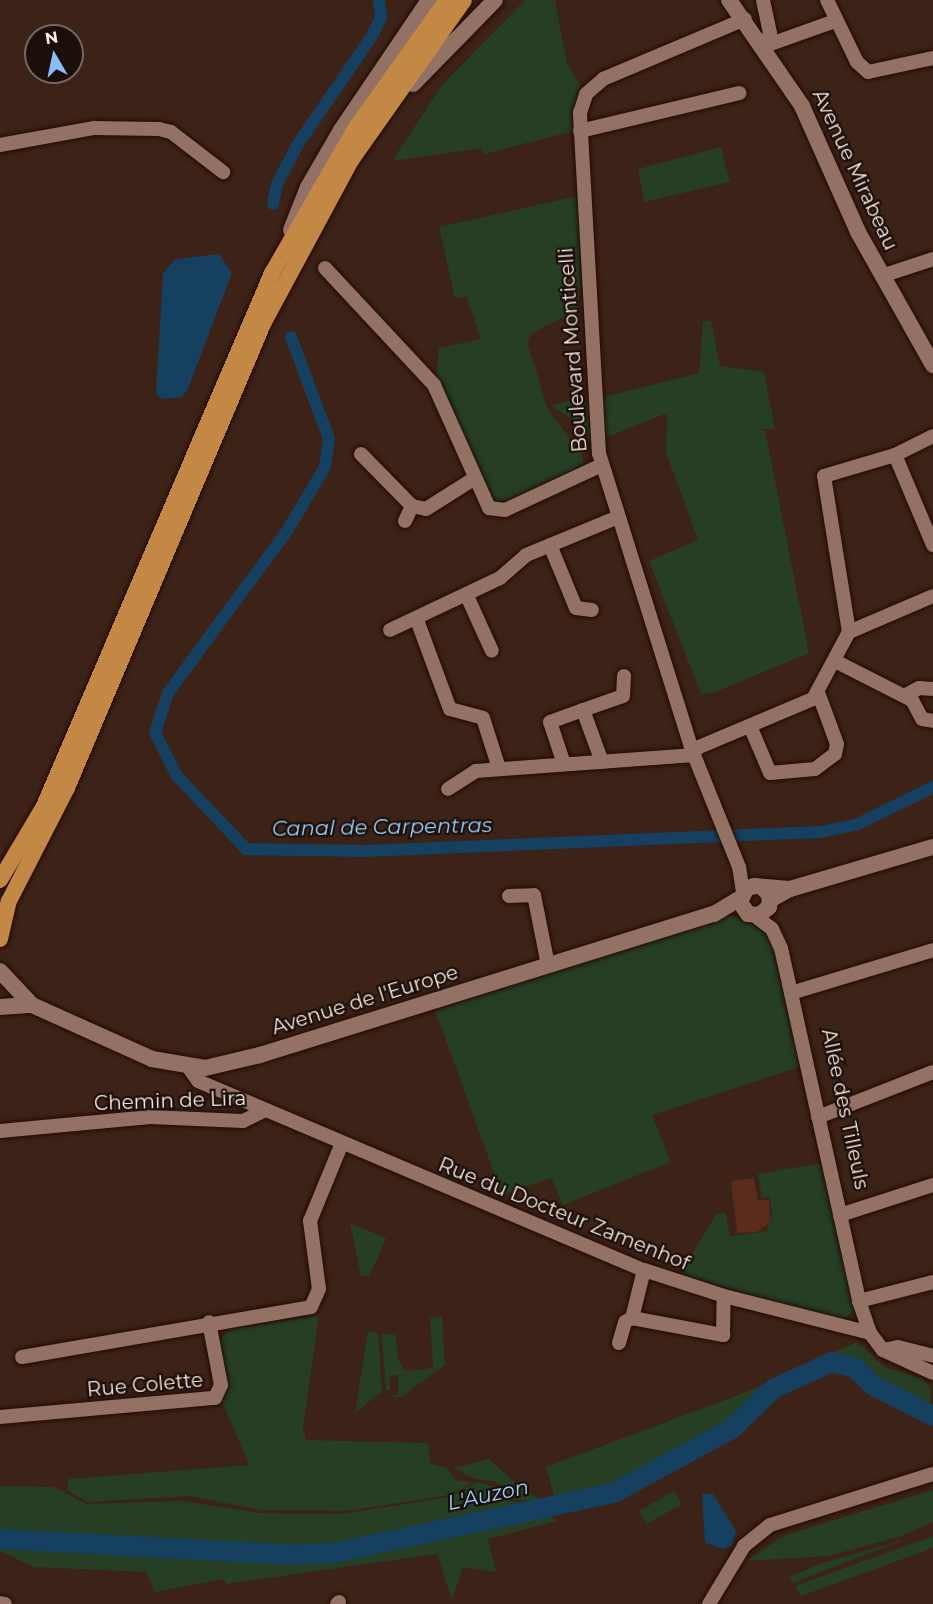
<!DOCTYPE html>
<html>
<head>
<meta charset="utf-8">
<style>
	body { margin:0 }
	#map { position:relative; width:933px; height:1604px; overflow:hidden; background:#3d2217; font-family:Montserrat,sans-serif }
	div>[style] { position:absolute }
	.green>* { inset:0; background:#253e24 }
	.water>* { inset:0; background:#154060 }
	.canal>* { height:12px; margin:-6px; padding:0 6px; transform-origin:6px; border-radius:6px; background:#154060 }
	.river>* { height:20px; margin:-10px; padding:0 10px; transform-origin:10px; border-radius:10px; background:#154060 }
	.building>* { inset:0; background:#592c1b }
	.roads { filter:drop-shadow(0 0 2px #230a03) drop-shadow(0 0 2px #230a03) }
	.minor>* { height:14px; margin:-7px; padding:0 7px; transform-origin:7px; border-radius:7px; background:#937165 }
	.secondary>* { height:16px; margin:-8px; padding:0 8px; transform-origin:8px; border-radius:8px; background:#937165 }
	.primary>* { height:16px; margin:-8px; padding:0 8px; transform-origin:8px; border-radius:8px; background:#c38746 }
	span { translate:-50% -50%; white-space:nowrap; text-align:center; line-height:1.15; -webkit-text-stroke:4.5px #1b0f0a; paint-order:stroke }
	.street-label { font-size:20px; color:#fce8e1 }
	.water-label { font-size:21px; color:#9acef9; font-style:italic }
	.north { position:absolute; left:24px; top:24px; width:60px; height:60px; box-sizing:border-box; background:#1b0f0a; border:2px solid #756660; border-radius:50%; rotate:351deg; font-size:16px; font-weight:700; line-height:24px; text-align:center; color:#fce8e1 }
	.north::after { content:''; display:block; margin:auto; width:21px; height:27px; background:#89bafc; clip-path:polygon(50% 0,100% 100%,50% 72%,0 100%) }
</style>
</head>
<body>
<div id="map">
	<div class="green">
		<i style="clip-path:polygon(525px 0,555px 0,567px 63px,580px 85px,574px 131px,484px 154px,482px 148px,392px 161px,442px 85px)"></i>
		<i style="clip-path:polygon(721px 147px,730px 182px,644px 202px,638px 169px)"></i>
		<i style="clip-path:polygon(578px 196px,581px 280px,577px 310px,531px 334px,527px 342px,548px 410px,582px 454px,584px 467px,504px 506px,491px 506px,436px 383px,439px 348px,481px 339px,467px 297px,455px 298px,439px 227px)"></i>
		<i style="clip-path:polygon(711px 320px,720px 366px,764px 372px,775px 429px,751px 429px,765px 430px,809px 653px,713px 693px,701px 694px,649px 561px,698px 540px,666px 452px,667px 413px,602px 439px,599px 398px,699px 373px,703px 322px)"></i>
		<i style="clip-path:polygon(577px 398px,593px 408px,594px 450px,580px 423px,551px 406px)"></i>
		<i style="clip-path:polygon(730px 916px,762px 928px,775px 950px,802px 1066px,652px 1115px,671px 1162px,563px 1205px,551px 1178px,502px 1195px,435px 1010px)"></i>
		<i style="clip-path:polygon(822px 1163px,855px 1310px,842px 1321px,680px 1275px,716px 1214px,726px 1213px,730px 1236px,767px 1231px,772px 1211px,769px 1197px,762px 1198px,758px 1174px)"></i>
		<i style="clip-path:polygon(350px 1223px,386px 1238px,370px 1275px,361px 1276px)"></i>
		<i style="clip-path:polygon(319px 1315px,303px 1428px,306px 1440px,428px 1443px,430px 1463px,447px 1468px,456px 1480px,472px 1483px,450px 1495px,346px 1511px,261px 1510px,189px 1496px,87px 1502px,68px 1491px,68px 1479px,249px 1465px,221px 1399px,229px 1387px,220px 1340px,230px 1329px)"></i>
		<i style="clip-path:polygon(442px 1317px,445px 1365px,401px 1397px,391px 1397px,398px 1394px,398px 1375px,390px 1375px,390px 1390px,386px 1391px,382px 1334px,396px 1335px,398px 1359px,405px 1371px,433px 1368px,430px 1318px)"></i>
		<i style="clip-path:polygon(368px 1331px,378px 1333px,382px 1391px,355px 1413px)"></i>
		<i style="clip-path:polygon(857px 1342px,885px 1367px,923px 1379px,930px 1388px,931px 1412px,875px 1382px,856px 1364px,832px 1358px,769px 1387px,732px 1425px,612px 1490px,555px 1499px,546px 1467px,741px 1394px)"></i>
		<i style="clip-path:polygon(489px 1459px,511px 1479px,541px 1501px,515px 1500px,496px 1482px,475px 1479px,454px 1468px)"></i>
		<i style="clip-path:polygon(477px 1482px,492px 1486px,514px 1502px,534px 1503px,557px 1521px,488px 1539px,496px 1572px,463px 1567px,452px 1600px,437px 1554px,226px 1584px,224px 1579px,155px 1592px,146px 1572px,34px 1567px,0 1551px,0 1486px,54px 1487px,86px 1504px,183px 1501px,259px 1513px,343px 1514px,449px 1497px)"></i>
		<i style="clip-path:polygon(933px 1490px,933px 1522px,901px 1536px,829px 1556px,746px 1561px,785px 1535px)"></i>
		<i style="clip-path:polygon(674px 1491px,682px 1504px,647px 1524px,639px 1511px)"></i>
		<i style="clip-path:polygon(933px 1536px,933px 1548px,801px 1596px,795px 1586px)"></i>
		<i style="clip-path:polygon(906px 1539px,793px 1583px,789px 1577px,822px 1563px)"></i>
	</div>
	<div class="water">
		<i style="clip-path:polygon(219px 254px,232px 273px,187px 391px,181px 397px,161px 399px,156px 393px,163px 273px,176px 259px)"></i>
		<i style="clip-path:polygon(702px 1494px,713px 1494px,736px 1531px,732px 1545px,724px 1549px,705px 1543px)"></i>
	</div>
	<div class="canal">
		<i style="left:273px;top:204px;width:20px;rotate:-79deg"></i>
		<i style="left:277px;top:184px;width:45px;rotate:-62.3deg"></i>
		<i style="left:298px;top:144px;width:131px;rotate:-55.6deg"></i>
		<i style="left:372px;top:36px;width:21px;rotate:-65deg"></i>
		<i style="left:381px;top:17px;width:17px;rotate:-97deg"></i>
		<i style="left:291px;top:337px;width:109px;rotate:69.6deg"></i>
		<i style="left:329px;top:439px;width:28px;rotate:98deg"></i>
		<i style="left:325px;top:467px;width:74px;rotate:120.7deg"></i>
		<i style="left:287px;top:531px;width:201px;rotate:126.3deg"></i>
		<i style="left:168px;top:693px;width:42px;rotate:108deg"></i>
		<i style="left:155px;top:733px;width:48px;rotate:62.9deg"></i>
		<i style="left:177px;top:776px;width:100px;rotate:46.6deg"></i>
		<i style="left:246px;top:849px;width:119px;rotate:1deg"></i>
		<i style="left:365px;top:851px;width:456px;rotate:-2.4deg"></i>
		<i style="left:821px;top:832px;width:38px;rotate:-12deg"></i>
		<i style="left:858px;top:824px;width:84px;rotate:-26.3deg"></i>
	</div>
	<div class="river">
		<i style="left:0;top:1539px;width:293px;rotate:3.1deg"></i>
		<i style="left:293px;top:1555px;width:45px;rotate:-3.8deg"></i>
		<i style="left:338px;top:1552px;width:282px;rotate:-12.1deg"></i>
		<i style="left:614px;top:1493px;width:136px;rotate:-28.6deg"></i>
		<i style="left:733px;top:1428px;width:56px;rotate:-44.3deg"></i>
		<i style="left:773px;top:1389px;width:65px;rotate:-24.6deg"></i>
		<i style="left:832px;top:1362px;width:24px;rotate:15deg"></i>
		<i style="left:855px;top:1368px;width:24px;rotate:45deg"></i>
		<i style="left:872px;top:1385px;width:68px;rotate:26.9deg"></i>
	</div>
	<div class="building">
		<i style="clip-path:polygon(754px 1178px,758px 1200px,769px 1200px,770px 1223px,757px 1232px,737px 1233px,731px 1181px)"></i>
	</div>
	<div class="roads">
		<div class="minor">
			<i style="left:763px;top:0;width:34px;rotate:78deg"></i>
			<i style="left:770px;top:33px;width:14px;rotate:111deg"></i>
			<i style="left:827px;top:0;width:69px;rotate:64.2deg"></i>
			<i style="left:857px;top:62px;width:15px;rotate:42deg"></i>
			<i style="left:868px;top:72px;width:66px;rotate:-12.2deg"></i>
			<i style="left:765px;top:46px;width:74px;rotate:-19.7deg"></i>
			<i style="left:580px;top:131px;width:164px;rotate:-13.4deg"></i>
			<i style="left:0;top:145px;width:96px;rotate:-10.3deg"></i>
			<i style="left:94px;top:128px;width:65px;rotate:0.9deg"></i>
			<i style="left:159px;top:129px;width:12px;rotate:14deg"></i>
			<i style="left:171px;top:132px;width:66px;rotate:37.6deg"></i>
			<i style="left:325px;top:268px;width:160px;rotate:47deg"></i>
			<i style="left:434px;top:385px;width:135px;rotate:65.9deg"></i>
			<i style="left:489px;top:508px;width:16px;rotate:7deg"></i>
			<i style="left:505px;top:510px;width:107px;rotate:-24.9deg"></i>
			<i style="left:882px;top:276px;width:54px;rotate:-18.4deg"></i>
			<i style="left:361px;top:454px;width:73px;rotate:45.6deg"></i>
			<i style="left:412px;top:506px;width:14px;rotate:12deg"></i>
			<i style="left:426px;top:509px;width:58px;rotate:-32.3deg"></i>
			<i style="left:895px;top:455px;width:98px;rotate:67.1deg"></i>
			<i style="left:405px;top:521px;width:17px;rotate:-65deg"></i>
			<i style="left:550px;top:545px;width:68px;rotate:67.6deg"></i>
			<i style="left:576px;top:608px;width:16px;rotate:7deg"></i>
			<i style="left:467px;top:596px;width:60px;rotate:65.6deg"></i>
			<i style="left:417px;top:620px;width:95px;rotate:69.7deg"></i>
			<i style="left:450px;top:709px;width:34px;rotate:15deg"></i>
			<i style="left:483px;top:718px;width:52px;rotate:72.3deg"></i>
			<i style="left:390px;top:630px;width:122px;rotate:-25.3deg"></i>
			<i style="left:500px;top:578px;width:35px;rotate:-41deg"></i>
			<i style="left:526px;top:555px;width:100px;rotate:-22.4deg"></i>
			<i style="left:849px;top:632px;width:158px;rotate:-99.1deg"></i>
			<i style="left:824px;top:476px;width:74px;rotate:-16.5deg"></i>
			<i style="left:895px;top:455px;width:42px;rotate:-26.6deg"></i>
			<i style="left:835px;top:661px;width:86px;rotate:26.9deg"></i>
			<i style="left:912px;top:700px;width:21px;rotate:62deg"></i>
			<i style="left:922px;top:719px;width:11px;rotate:10deg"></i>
			<i style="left:904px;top:696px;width:17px;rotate:-28deg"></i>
			<i style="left:919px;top:688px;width:14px;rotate:4deg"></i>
			<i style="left:583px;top:710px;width:42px;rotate:-19.3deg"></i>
			<i style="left:623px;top:696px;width:20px;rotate:-87deg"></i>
			<i style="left:750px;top:726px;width:51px;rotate:66.9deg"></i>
			<i style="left:770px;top:773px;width:45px;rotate:-5.1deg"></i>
			<i style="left:815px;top:769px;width:25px;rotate:-37deg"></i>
			<i style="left:835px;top:754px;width:10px;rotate:-79deg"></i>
			<i style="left:837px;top:744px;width:52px;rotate:-110.2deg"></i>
			<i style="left:692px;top:750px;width:131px;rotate:-22.9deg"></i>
			<i style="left:813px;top:699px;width:76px;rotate:-61.8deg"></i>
			<i style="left:849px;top:632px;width:91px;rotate:-23.2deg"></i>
			<i style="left:564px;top:764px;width:44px;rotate:-108.4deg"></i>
			<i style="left:550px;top:722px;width:35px;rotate:-20deg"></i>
			<i style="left:583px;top:710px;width:55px;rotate:69.9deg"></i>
			<i style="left:448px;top:789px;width:33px;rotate:-33deg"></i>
			<i style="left:476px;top:771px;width:219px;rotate:-4.2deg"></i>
			<i style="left:743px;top:892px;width:25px;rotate:-99deg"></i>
			<i style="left:739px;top:867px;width:126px;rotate:-111.9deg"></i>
			<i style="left:692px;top:750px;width:310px;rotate:-107.4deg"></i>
			<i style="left:599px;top:454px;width:342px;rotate:-93.2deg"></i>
			<i style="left:580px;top:113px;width:20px;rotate:-72deg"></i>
			<i style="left:586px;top:94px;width:23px;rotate:-41deg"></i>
			<i style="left:603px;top:79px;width:154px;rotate:-22.9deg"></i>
			<i style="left:509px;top:896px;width:25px;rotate:-2deg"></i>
			<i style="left:534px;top:895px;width:71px;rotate:78.7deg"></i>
			<i style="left:755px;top:916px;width:21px;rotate:37deg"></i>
			<i style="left:772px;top:929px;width:21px;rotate:65deg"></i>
			<i style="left:781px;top:948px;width:362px;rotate:77.5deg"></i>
			<i style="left:859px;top:1301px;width:34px;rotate:71deg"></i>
			<i style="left:870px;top:1333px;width:21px;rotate:53deg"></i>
			<i style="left:883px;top:1350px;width:55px;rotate:24.7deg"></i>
			<i style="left:791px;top:993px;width:148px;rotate:-16.8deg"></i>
			<i style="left:188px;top:1067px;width:17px;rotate:54deg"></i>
			<i style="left:198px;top:1081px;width:484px;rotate:23deg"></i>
			<i style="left:644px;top:1270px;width:84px;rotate:18deg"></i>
			<i style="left:724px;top:1296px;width:151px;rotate:14.2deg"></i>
			<i style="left:818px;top:1117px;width:123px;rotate:-21.4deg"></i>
			<i style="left:0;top:1131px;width:151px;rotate:-5.3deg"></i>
			<i style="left:150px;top:1117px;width:93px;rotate:2.5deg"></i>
			<i style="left:243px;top:1121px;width:25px;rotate:-26deg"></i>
			<i style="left:840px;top:1215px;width:98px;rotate:-17.9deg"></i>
			<i style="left:644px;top:1270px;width:49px;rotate:104deg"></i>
			<i style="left:632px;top:1318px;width:93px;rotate:10.6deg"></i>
			<i style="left:723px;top:1335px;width:39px;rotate:-89deg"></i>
			<i style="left:859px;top:1301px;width:76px;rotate:-14.4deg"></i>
			<i style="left:619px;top:1343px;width:22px;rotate:-74deg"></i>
			<i style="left:625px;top:1322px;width:8px;rotate:-30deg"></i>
			<i style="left:883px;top:1350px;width:15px;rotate:-11deg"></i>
			<i style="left:898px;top:1347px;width:36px;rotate:14deg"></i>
			<i style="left:22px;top:1357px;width:293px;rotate:-9.8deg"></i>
			<i style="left:311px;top:1307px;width:20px;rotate:-66deg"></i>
			<i style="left:319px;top:1289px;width:69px;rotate:-97.5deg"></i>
			<i style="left:310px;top:1221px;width:84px;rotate:-67.7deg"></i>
			<i style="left:0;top:1417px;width:216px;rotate:-5.1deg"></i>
			<i style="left:215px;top:1398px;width:14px;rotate:-65deg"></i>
			<i style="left:221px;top:1385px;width:64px;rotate:-100.8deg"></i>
			<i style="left:0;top:1603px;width:5px;rotate:11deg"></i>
			<i style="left:337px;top:1604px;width:3px;rotate:-45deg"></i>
			<i style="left:709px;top:1604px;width:68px;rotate:-58.9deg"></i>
			<i style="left:744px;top:1546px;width:33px;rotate:-39deg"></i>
			<i style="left:770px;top:1525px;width:171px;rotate:-17.4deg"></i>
		</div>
		<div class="secondary">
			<i style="left:729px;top:0;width:129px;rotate:55.4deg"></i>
			<i style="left:802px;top:106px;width:138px;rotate:66deg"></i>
			<i style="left:858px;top:232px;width:153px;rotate:60.6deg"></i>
			<i style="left:413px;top:84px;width:117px;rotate:-45.7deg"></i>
			<i style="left:291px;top:230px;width:46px;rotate:-68.4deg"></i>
			<i style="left:308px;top:187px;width:66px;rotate:-59.9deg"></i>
			<i style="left:341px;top:130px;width:157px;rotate:-55.9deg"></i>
			<i style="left:763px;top:888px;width:11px;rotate:49deg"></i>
			<i style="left:770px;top:896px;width:11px;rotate:95deg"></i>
			<i style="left:769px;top:907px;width:13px;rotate:141deg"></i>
			<i style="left:759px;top:915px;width:11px;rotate:-175deg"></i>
			<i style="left:748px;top:914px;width:14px;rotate:-124deg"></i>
			<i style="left:740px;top:902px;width:14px;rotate:-65deg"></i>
			<i style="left:746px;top:889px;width:9px;rotate:-21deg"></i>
			<i style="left:754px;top:886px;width:35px;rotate:5deg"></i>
			<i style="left:770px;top:900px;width:23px;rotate:-29deg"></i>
			<i style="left:790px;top:889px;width:149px;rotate:-16.4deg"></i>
			<i style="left:0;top:971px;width:47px;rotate:46.7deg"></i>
			<i style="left:32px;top:1005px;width:132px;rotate:24.2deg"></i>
			<i style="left:152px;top:1059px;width:54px;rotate:9.6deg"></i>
			<i style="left:205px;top:1068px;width:57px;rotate:-13.3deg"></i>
			<i style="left:260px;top:1055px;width:475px;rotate:-17.3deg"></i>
			<i style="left:714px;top:914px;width:31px;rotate:-31deg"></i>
			<i style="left:0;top:1007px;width:32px;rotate:-4deg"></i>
		</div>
		<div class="primary">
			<i style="left:0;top:880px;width:86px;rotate:-59.3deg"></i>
			<i style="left:44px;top:806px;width:580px;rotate:-66.84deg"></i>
			<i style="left:272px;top:273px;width:166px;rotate:-60deg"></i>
			<i style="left:355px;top:129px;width:158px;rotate:-54.5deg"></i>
			<i style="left:0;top:939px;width:39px;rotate:-77deg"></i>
			<i style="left:9px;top:901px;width:127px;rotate:-62.8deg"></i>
			<i style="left:67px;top:788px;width:504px;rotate:-67.1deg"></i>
			<i style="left:263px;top:324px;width:187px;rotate:-61.7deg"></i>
			<i style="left:352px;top:159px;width:194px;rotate:-54.8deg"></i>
		</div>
	</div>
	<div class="street-label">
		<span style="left:855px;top:170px;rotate:65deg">Avenue Mirabeau</span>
		<span style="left:573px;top:350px;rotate:-94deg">Boulevard Monticelli</span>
		<span style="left:365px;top:1000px;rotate:-17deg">Avenue de l'Europe</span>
		<span style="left:170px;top:1101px;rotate:-2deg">Chemin de Lira</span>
		<span style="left:845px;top:1109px;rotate:78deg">Allée des Tilleuls</span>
		<span style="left:564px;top:1214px;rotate:22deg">Rue du Docteur Zamenhof</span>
		<span style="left:145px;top:1385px;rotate:-5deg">Rue Colette</span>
	</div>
	<div class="water-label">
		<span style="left:382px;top:827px;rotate:-1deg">Canal de Carpentras</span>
		<span style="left:488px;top:1495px;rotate:-12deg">L'Auzon</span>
	</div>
	<div class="north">N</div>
</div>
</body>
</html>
